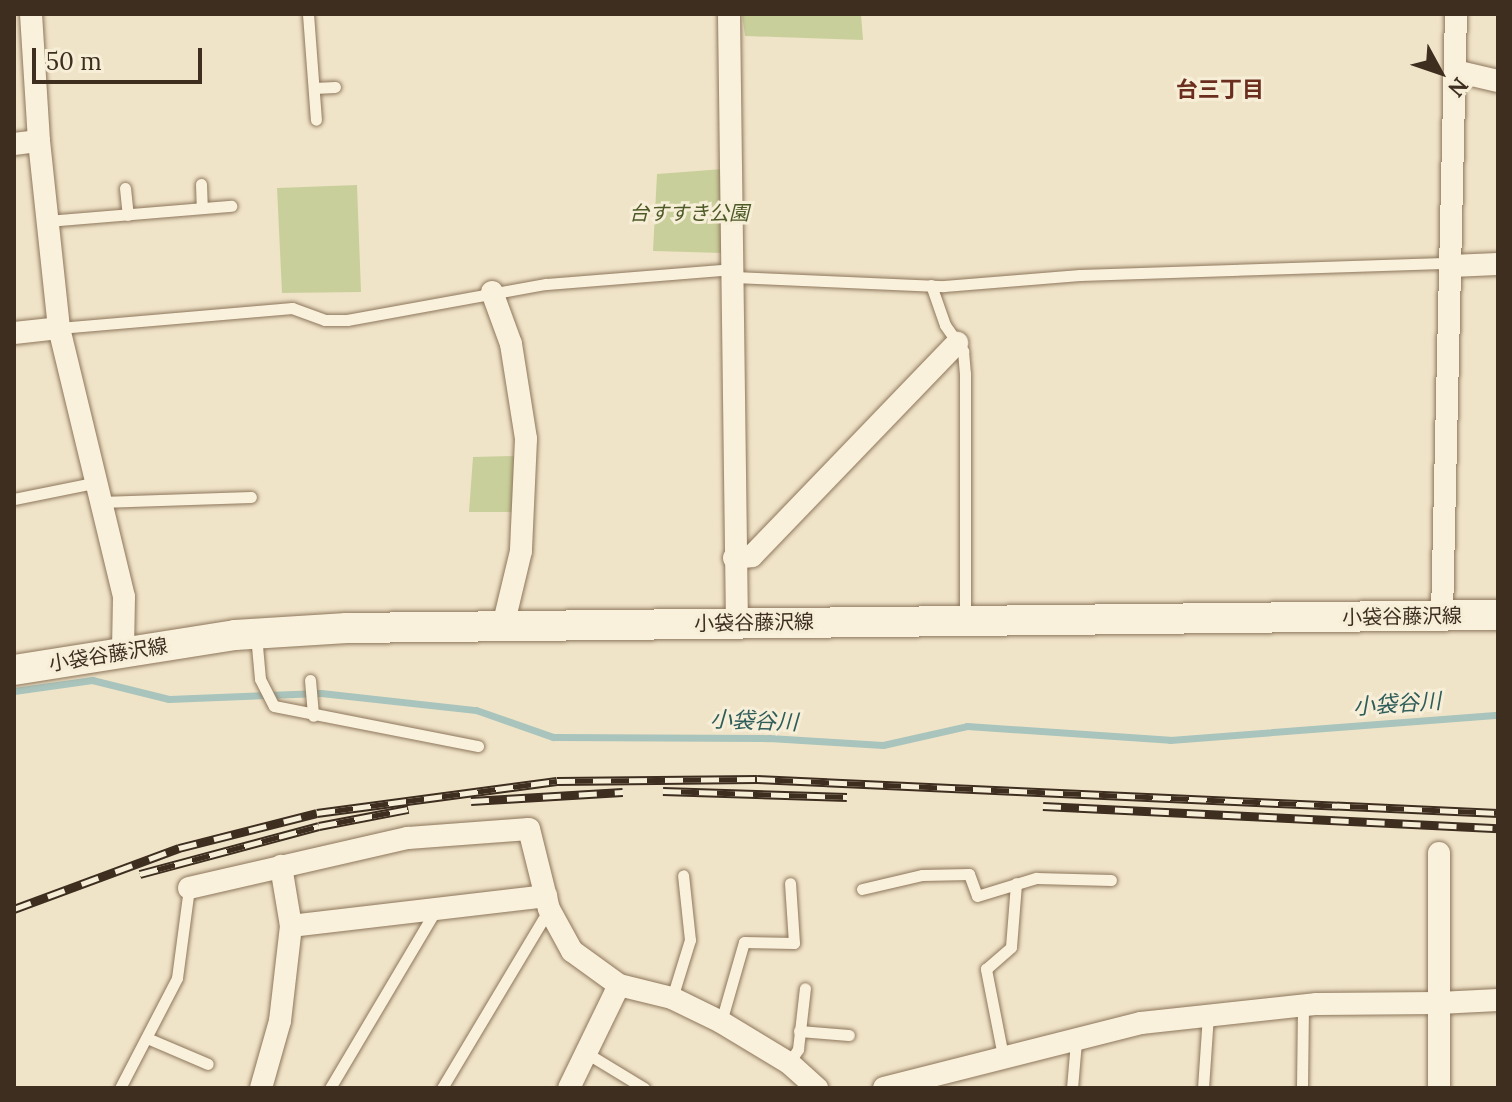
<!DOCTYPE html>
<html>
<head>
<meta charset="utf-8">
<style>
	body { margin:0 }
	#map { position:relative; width:1512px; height:1102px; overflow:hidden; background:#f0e4c8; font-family:Lora,"Noto Sans JP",serif }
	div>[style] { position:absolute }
	.green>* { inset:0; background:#c9cf9b }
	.stream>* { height:7px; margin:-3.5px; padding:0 3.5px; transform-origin:3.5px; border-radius:3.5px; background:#a9c4bc }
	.roads { filter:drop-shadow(0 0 2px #8d765c) drop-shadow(0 0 2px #8d765c) }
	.lane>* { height:11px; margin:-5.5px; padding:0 5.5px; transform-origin:5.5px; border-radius:5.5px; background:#faf1dc }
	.street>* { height:22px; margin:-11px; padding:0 11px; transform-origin:11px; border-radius:11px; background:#faf1dc }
	.secondary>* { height:30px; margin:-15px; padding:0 15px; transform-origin:15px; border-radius:15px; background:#faf1dc }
	.rail>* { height:9px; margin-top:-4.5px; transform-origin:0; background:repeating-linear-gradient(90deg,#f7eed8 0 18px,#3d2e20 0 36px); box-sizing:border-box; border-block:2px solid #3d2e20 }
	span { translate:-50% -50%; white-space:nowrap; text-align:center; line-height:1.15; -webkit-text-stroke:6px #f7eed8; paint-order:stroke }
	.park-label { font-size:20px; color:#4d5a26; font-style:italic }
	.street-label { font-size:20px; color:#3d2e20 }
	.neighbourhood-label { font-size:22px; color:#6b2e1e; font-weight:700 }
	.water-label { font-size:22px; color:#2f5d5a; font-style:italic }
	.frame { position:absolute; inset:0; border:16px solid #3d2e20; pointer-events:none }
	.north { position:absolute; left:1400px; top:32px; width:80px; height:80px; -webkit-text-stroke:6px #f7eed8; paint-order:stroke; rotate:130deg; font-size:22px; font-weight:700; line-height:32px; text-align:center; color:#3d2e20 }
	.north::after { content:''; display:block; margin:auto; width:28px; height:36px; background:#3d2e20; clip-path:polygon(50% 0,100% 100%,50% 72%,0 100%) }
	.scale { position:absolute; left:32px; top:48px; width:170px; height:36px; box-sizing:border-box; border:4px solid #3d2e20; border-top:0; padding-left:10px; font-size:24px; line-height:28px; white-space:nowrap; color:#3d2e20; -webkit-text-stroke:6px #f7eed8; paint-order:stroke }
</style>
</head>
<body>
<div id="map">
	<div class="green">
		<i style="clip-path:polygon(742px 14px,861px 14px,863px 40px,745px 36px)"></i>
		<i style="clip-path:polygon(723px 169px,722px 253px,653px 251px,657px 174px)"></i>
		<i style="clip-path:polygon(357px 185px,361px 292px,282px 293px,277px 188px)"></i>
		<i style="clip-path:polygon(515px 456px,514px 512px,469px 512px,473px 457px)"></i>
	</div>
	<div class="stream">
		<i style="left:14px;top:691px;width:79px;rotate:-8deg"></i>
		<i style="left:92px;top:680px;width:79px;rotate:13.9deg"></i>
		<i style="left:169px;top:699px;width:152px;rotate:-2.3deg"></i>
		<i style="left:321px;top:693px;width:156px;rotate:6.3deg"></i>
		<i style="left:476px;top:710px;width:82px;rotate:19.3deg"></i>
		<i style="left:553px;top:737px;width:216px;rotate:0.3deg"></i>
		<i style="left:769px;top:738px;width:114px;rotate:3.5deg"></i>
		<i style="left:883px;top:745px;width:86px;rotate:-12.7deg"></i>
		<i style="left:967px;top:726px;width:203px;rotate:3.9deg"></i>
		<i style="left:1170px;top:740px;width:329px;rotate:-4.4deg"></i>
	</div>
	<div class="roads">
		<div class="lane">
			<i style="left:308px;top:14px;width:106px;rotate:85.7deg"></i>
			<i style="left:314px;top:88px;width:21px;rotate:-3deg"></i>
			<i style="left:201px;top:184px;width:24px;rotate:88deg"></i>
			<i style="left:125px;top:188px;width:27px;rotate:84deg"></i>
			<i style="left:47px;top:221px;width:185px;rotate:-4.7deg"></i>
			<i style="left:734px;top:277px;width:210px;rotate:2.5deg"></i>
			<i style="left:944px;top:286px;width:136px;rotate:-4.6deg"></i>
			<i style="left:1080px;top:275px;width:371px;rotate:-1.9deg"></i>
			<i style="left:931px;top:285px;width:42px;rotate:70.7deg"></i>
			<i style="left:945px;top:325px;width:32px;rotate:55deg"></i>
			<i style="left:963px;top:351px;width:23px;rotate:85deg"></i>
			<i style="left:965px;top:374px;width:246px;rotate:90deg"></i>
			<i style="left:59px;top:328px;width:234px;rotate:-4.9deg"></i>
			<i style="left:292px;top:308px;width:35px;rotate:20deg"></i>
			<i style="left:325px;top:320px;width:22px"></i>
			<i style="left:347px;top:320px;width:202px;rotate:-10.3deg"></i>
			<i style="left:546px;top:284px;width:189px;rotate:-4.6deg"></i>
			<i style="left:14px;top:499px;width:81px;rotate:-11.4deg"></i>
			<i style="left:100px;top:502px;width:151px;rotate:-1.9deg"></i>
			<i style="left:256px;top:635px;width:44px;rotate:84.8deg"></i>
			<i style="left:260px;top:679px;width:30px;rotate:63deg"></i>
			<i style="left:274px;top:706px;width:208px;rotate:11.1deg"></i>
			<i style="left:310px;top:680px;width:36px;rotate:85deg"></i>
			<i style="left:862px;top:889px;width:62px;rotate:-13.1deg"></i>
			<i style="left:922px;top:875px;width:47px;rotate:-1.2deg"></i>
			<i style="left:969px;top:874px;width:23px;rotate:70deg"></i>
			<i style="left:977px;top:896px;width:62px;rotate:-17deg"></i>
			<i style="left:1036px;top:878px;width:75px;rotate:1.5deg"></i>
			<i style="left:672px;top:998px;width:61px;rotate:-72.8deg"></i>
			<i style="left:690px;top:940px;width:65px;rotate:-96.1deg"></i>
			<i style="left:721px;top:1022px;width:83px;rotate:-74deg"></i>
			<i style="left:744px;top:942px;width:50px;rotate:1.1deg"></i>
			<i style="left:794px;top:943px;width:60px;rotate:-93.8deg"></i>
			<i style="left:799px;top:1031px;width:50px;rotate:4.6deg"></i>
			<i style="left:147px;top:1038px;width:66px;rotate:23.1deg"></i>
			<i style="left:588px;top:1054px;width:66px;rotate:31.3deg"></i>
			<i style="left:1003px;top:1056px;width:89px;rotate:-101.1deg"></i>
			<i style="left:986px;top:969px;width:33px;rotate:-41deg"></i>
			<i style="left:1011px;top:947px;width:64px;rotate:-85.5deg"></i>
			<i style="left:789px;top:1063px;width:17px;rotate:-57deg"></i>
			<i style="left:798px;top:1049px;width:61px;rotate:-83.5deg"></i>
			<i style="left:120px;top:1088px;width:124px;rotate:-62.6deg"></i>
			<i style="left:177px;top:978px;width:91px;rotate:-82.4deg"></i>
			<i style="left:330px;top:1088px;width:206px;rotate:-59.3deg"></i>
			<i style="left:442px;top:1088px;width:209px;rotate:-59.1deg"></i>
			<i style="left:1072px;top:1088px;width:47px;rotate:-85.1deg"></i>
			<i style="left:1203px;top:1088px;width:73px;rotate:-86.1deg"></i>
			<i style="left:1302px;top:1088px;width:82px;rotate:-89.3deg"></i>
		</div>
		<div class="street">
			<i style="left:729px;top:14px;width:609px;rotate:89.25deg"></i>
			<i style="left:1455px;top:71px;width:44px;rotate:13.1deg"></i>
			<i style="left:39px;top:141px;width:188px;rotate:83.9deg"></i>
			<i style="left:59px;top:328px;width:277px;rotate:76.4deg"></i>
			<i style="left:124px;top:597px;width:53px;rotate:91.1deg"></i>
			<i style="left:14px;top:144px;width:25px;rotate:-7deg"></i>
			<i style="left:39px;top:141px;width:127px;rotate:-93.6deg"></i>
			<i style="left:1451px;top:266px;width:47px;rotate:-2.4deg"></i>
			<i style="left:492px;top:292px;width:55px;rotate:69.9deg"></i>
			<i style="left:511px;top:344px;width:96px;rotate:81deg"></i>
			<i style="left:526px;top:439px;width:112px;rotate:92.6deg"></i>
			<i style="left:521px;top:551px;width:77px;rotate:103.5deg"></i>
			<i style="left:14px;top:333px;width:45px;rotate:-6.3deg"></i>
			<i style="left:734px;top:558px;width:18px;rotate:-6deg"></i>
			<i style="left:752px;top:556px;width:296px;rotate:-46.1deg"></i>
			<i style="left:1442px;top:615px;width:601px;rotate:-88.67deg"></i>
			<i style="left:1439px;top:853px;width:150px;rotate:90deg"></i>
			<i style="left:1439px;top:1003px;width:59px;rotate:-2.9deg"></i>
			<i style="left:189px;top:888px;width:225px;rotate:-12.9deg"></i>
			<i style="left:408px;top:838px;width:121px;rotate:-4.3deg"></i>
			<i style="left:529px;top:829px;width:82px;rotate:76deg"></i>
			<i style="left:549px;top:909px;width:48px;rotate:61.3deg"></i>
			<i style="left:572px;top:951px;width:58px;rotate:35.9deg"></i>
			<i style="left:619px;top:985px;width:55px;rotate:13.8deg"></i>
			<i style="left:672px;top:998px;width:55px;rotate:26.1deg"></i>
			<i style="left:721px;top:1022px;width:79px;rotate:31.1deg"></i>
			<i style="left:789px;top:1063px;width:38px;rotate:42deg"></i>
			<i style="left:291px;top:926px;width:257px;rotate:-6.7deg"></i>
			<i style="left:261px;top:1088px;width:70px;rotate:-74.2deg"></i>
			<i style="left:280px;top:1021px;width:96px;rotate:-83.4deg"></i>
			<i style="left:291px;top:926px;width:61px;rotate:-99.5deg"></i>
			<i style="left:569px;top:1088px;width:114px;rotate:-64.1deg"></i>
			<i style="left:884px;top:1088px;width:265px;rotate:-14.2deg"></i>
			<i style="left:1141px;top:1023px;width:177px;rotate:-6.2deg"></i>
			<i style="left:1317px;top:1004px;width:122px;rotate:-0.5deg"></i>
			<i style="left:1439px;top:1003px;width:85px;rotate:90deg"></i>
		</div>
		<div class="secondary">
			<i style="left:14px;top:670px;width:224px;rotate:-9deg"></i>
			<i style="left:235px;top:635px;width:112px;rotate:-3.6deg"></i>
			<i style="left:347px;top:628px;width:1151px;rotate:-0.65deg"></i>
		</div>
	</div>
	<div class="rail">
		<i style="left:663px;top:791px;width:184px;rotate:1.9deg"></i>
		<i style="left:471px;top:801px;width:152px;rotate:-3.4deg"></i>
		<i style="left:1043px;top:806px;width:456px;rotate:2.8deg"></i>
		<i style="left:140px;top:874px;width:185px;rotate:-15deg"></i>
		<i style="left:319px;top:826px;width:91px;rotate:-10.8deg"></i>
		<i style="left:14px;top:909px;width:176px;rotate:-20.3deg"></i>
		<i style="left:179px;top:848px;width:142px;rotate:-14.2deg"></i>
		<i style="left:317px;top:813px;width:242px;rotate:-7.6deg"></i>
		<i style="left:557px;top:781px;width:200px;rotate:-0.6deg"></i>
		<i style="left:757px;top:779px;width:742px;rotate:2.63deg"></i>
	</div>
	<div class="park-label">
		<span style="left:689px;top:212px">台すすき公園</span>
	</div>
	<div class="street-label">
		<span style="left:1402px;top:616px;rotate:-1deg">小袋谷藤沢線</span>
		<span style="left:754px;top:622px;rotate:-1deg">小袋谷藤沢線</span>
		<span style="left:108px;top:654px;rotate:-9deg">小袋谷藤沢線</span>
	</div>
	<div class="neighbourhood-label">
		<span style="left:1220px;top:90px">台三丁目</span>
	</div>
	<div class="water-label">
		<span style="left:1397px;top:704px;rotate:-4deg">小袋谷川</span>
		<span style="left:754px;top:721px;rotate:2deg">小袋谷川</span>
	</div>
	<div class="frame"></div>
	<div class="north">N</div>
	<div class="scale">50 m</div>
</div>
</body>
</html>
